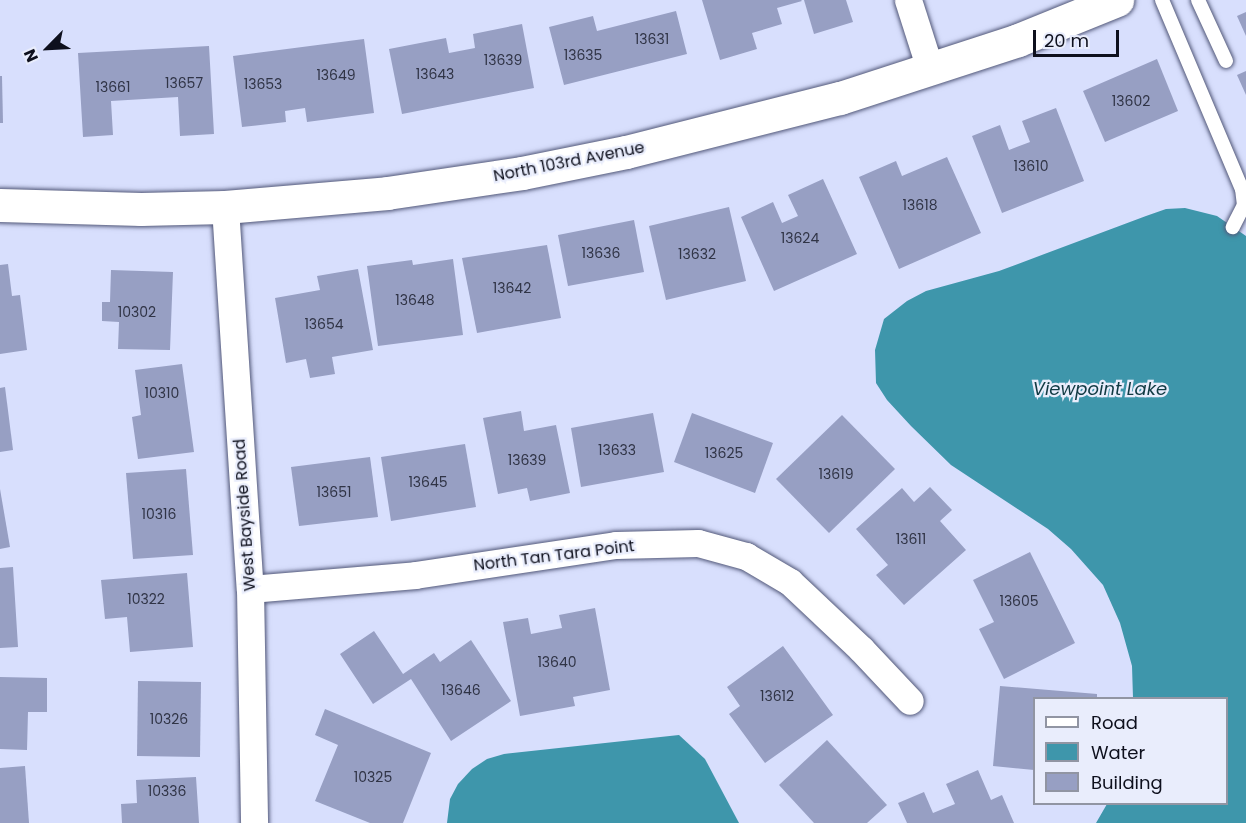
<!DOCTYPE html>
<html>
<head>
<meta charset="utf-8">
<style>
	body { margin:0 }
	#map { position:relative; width:1246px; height:823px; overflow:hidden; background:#d8dffd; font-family:Poppins,sans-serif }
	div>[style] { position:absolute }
	.water>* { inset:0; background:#3e96ab }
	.building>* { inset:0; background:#979fc3 }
	.roads { filter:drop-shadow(0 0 2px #525879) drop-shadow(0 0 2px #525879) }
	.service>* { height:14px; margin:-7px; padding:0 7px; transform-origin:7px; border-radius:7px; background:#fff }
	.minor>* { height:27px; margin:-13.5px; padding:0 13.5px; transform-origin:13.5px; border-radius:13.5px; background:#fff }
	.tertiary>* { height:33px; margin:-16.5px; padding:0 16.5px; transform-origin:16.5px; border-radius:16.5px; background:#fff }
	span { translate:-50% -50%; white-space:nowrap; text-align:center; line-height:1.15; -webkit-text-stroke:4.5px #e9edfc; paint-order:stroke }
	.number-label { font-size:14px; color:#303446 }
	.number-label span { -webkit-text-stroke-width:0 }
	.street-label { font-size:16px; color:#0e101d }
	.water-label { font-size:18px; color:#113a43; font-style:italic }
	.legend { position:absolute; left:1033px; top:697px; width:195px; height:108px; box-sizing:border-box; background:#e9edfc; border:2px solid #9195a3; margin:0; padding:8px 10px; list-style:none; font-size:18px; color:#0e101d }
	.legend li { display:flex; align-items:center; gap:12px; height:30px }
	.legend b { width:30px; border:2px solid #9195a3 }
	.north { position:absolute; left:18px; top:18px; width:60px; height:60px; -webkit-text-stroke:4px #e9edfc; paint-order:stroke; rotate:246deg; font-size:16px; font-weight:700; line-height:24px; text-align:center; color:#0e101d }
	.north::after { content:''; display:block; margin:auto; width:21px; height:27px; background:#0e101d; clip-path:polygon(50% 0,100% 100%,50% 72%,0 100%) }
	.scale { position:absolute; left:1033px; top:30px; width:86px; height:27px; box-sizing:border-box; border:3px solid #0e101d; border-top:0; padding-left:8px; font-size:18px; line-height:21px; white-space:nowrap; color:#0e101d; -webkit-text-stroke:4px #e9edfc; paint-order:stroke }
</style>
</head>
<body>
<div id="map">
	<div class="water">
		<i style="clip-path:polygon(1185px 208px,1217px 216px,1246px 236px,1246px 823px,1096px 823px,1107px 804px,1226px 804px,1226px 698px,1133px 698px,1132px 666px,1120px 623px,1103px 585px,1071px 549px,1048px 529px,951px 465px,911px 426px,887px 400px,876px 383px,875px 350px,884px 319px,907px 301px,926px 291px,999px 271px,1146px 216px,1166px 209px)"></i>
		<i style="clip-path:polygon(679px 735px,705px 759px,739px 823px,447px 823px,450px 799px,458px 784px,472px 769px,487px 759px,504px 754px)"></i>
	</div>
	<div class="building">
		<i style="clip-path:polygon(702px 0,801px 0,802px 1px,777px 8px,782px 24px,752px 33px,757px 49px,720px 60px)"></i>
		<i style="clip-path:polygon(804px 0,846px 0,853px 22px,814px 34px)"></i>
		<i style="clip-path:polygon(676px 11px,687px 54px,564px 85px,549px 27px,593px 16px,597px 31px)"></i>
		<i style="clip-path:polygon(1246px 12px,1246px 36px,1237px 16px)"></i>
		<i style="clip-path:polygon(522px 24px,534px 88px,402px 114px,389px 49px,446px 38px,449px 53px,475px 48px,473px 34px)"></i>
		<i style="clip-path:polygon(364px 39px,374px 113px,307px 122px,305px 108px,285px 111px,286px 122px,242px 127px,233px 56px)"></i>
		<i style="clip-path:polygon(209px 46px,214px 134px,180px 136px,178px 97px,111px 101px,113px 135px,83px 137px,78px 53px)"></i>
		<i style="clip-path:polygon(1157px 59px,1178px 111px,1105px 142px,1083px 91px)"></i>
		<i style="clip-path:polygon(1246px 71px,1246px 95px,1237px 75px)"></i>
		<i style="clip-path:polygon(0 76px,2px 76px,3px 123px,0 123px)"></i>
		<i style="clip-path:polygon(1056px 108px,1084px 181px,1002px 213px,972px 136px,1000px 125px,1009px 150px,1030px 142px,1022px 121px)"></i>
		<i style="clip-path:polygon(947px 157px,981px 233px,899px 269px,859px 177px,896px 161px,902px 176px)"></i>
		<i style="clip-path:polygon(823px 179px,857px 254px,774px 291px,741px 217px,773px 202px,782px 223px,798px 216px,788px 195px)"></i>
		<i style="clip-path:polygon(729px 207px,746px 281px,666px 300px,649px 226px)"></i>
		<i style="clip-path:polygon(634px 220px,644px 272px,568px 286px,558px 235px)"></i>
		<i style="clip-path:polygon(547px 245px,561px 318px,477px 333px,462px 258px)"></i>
		<i style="clip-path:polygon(453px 259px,463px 335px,378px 346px,367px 266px,412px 260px,413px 265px)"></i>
		<i style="clip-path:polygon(8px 264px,12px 296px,20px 295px,27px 350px,0 354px,0 265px)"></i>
		<i style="clip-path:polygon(358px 269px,373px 350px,332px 357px,335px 374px,310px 378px,306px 359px,286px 363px,275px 298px,320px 290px,317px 276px)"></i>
		<i style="clip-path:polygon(111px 270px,173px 272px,170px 350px,118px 349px,119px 322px,102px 321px,102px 302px,110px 302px)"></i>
		<i style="clip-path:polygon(182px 364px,194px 452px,138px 459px,132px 417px,141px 415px,135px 370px)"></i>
		<i style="clip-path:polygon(5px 387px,13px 450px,0 452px,0 388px)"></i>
		<i style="clip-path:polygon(521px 411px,524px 431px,556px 425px,570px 493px,530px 501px,527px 488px,498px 494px,483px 418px)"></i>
		<i style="clip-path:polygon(653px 413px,664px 472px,581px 487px,571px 428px)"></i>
		<i style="clip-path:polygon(692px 413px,773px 443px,755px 493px,674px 462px)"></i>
		<i style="clip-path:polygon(842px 415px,895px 469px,829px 533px,776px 479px)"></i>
		<i style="clip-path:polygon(465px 444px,476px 507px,391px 521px,381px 457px)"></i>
		<i style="clip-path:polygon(370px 457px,378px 517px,299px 526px,291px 467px)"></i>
		<i style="clip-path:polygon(186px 469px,193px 555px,133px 559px,126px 473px)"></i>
		<i style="clip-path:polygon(930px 487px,952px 510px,940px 521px,966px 550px,904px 605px,876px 575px,888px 565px,856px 529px,902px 488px,914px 502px)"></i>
		<i style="clip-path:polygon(0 489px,10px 547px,0 549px)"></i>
		<i style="clip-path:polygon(1030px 552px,1075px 643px,1004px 679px,979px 629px,994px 622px,973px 580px)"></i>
		<i style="clip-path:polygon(13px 567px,18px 647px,0 648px,0 568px)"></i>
		<i style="clip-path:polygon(187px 573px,193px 647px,130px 652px,127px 617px,105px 619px,101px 580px)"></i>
		<i style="clip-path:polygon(595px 608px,610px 690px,573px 697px,575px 706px,520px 716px,503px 622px,528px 618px,531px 634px,562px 628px,559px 615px)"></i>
		<i style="clip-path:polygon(374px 631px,403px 674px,434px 653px,440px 662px,471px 640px,511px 701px,451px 741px,411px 679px,373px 704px,340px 654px)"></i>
		<i style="clip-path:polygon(783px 646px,833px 715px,765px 763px,729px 714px,740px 706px,727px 687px)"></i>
		<i style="clip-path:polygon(0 677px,47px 678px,47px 712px,28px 712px,27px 750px,0 749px)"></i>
		<i style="clip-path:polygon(138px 681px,201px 682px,200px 757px,137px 756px)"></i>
		<i style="clip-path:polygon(1000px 686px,1097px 694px,1097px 698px,1034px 698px,1034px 770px,993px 766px)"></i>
		<i style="clip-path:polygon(325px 709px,431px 753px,403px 823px,370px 823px,315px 801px,338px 745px,315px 735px)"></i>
		<i style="clip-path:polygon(827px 740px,887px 805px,867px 823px,814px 823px,779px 785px)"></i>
		<i style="clip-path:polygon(25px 766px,29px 823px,0 823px,0 768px)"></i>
		<i style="clip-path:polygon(978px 770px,991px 800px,1002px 795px,1014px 823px,907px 823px,898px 803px,924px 792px,933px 813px,955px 804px,946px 784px)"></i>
		<i style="clip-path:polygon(196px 777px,199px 823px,122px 823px,121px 804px,137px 803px,136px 780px)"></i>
	</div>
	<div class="roads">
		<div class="service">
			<i style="left:1162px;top:0;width:205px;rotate:67.1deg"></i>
			<i style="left:1242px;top:189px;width:16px;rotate:83deg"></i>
			<i style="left:1244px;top:205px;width:25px;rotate:117deg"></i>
			<i style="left:1198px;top:0;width:67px;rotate:65.3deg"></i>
		</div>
		<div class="minor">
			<i style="left:908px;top:0;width:72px;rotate:72.3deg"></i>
			<i style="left:225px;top:207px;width:383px;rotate:86.3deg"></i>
			<i style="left:250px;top:589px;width:234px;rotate:89deg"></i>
			<i style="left:250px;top:589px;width:166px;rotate:-4.8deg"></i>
			<i style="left:415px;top:575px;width:203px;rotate:-8.5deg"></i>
			<i style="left:616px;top:545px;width:82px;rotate:-1.4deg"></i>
			<i style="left:698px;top:543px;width:50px;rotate:15.2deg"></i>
			<i style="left:746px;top:556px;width:51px;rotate:30.6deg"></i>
			<i style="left:790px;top:582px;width:98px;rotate:43.3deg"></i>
			<i style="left:861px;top:649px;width:71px;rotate:46.7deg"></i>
		</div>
		<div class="tertiary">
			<i style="left:0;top:205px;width:141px;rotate:1.6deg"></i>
			<i style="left:141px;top:209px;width:84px;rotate:-1.4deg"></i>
			<i style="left:225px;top:207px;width:163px;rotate:-4.9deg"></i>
			<i style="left:387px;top:193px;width:136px;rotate:-8.4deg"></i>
			<i style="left:522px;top:173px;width:106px;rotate:-11.4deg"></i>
			<i style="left:626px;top:152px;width:221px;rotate:-14.2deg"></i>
			<i style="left:840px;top:98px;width:187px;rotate:-18deg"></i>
			<i style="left:1018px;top:40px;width:107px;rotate:-22deg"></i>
		</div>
	</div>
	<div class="number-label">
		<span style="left:652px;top:39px">13631</span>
		<span style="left:583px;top:55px">13635</span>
		<span style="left:503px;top:60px">13639</span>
		<span style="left:435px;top:74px">13643</span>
		<span style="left:336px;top:75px">13649</span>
		<span style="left:184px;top:83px">13657</span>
		<span style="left:263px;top:84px">13653</span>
		<span style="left:113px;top:87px">13661</span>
		<span style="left:1131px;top:101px">13602</span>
		<span style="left:1031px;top:166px">13610</span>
		<span style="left:920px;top:205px">13618</span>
		<span style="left:800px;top:238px">13624</span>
		<span style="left:601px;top:253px">13636</span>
		<span style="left:697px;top:254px">13632</span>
		<span style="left:512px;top:288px">13642</span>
		<span style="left:415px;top:300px">13648</span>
		<span style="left:137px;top:312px">10302</span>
		<span style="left:324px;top:324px">13654</span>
		<span style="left:162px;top:393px">10310</span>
		<span style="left:617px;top:450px">13633</span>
		<span style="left:724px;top:453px">13625</span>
		<span style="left:527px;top:460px">13639</span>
		<span style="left:836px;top:474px">13619</span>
		<span style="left:428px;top:482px">13645</span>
		<span style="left:334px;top:492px">13651</span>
		<span style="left:159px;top:514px">10316</span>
		<span style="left:911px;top:539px">13611</span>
		<span style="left:146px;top:599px">10322</span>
		<span style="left:1019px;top:601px">13605</span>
		<span style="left:557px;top:662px">13640</span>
		<span style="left:461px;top:690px">13646</span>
		<span style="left:777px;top:696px">13612</span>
		<span style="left:169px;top:719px">10326</span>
		<span style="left:373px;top:777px">10325</span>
		<span style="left:167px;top:791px">10336</span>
	</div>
	<div class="street-label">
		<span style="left:569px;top:162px;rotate:-11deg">North 103rd Avenue</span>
		<span style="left:245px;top:515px;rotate:-94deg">West Bayside Road</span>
		<span style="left:554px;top:556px;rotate:-7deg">North Tan Tara Point</span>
	</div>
	<div class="water-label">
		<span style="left:1100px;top:389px">Viewpoint Lake</span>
	</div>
	<ul class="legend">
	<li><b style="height:8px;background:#fff"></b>Road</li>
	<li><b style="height:16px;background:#3e96ab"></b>Water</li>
	<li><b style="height:16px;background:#979fc3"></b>Building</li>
	</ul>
	<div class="north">N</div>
	<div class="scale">20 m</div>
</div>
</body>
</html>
